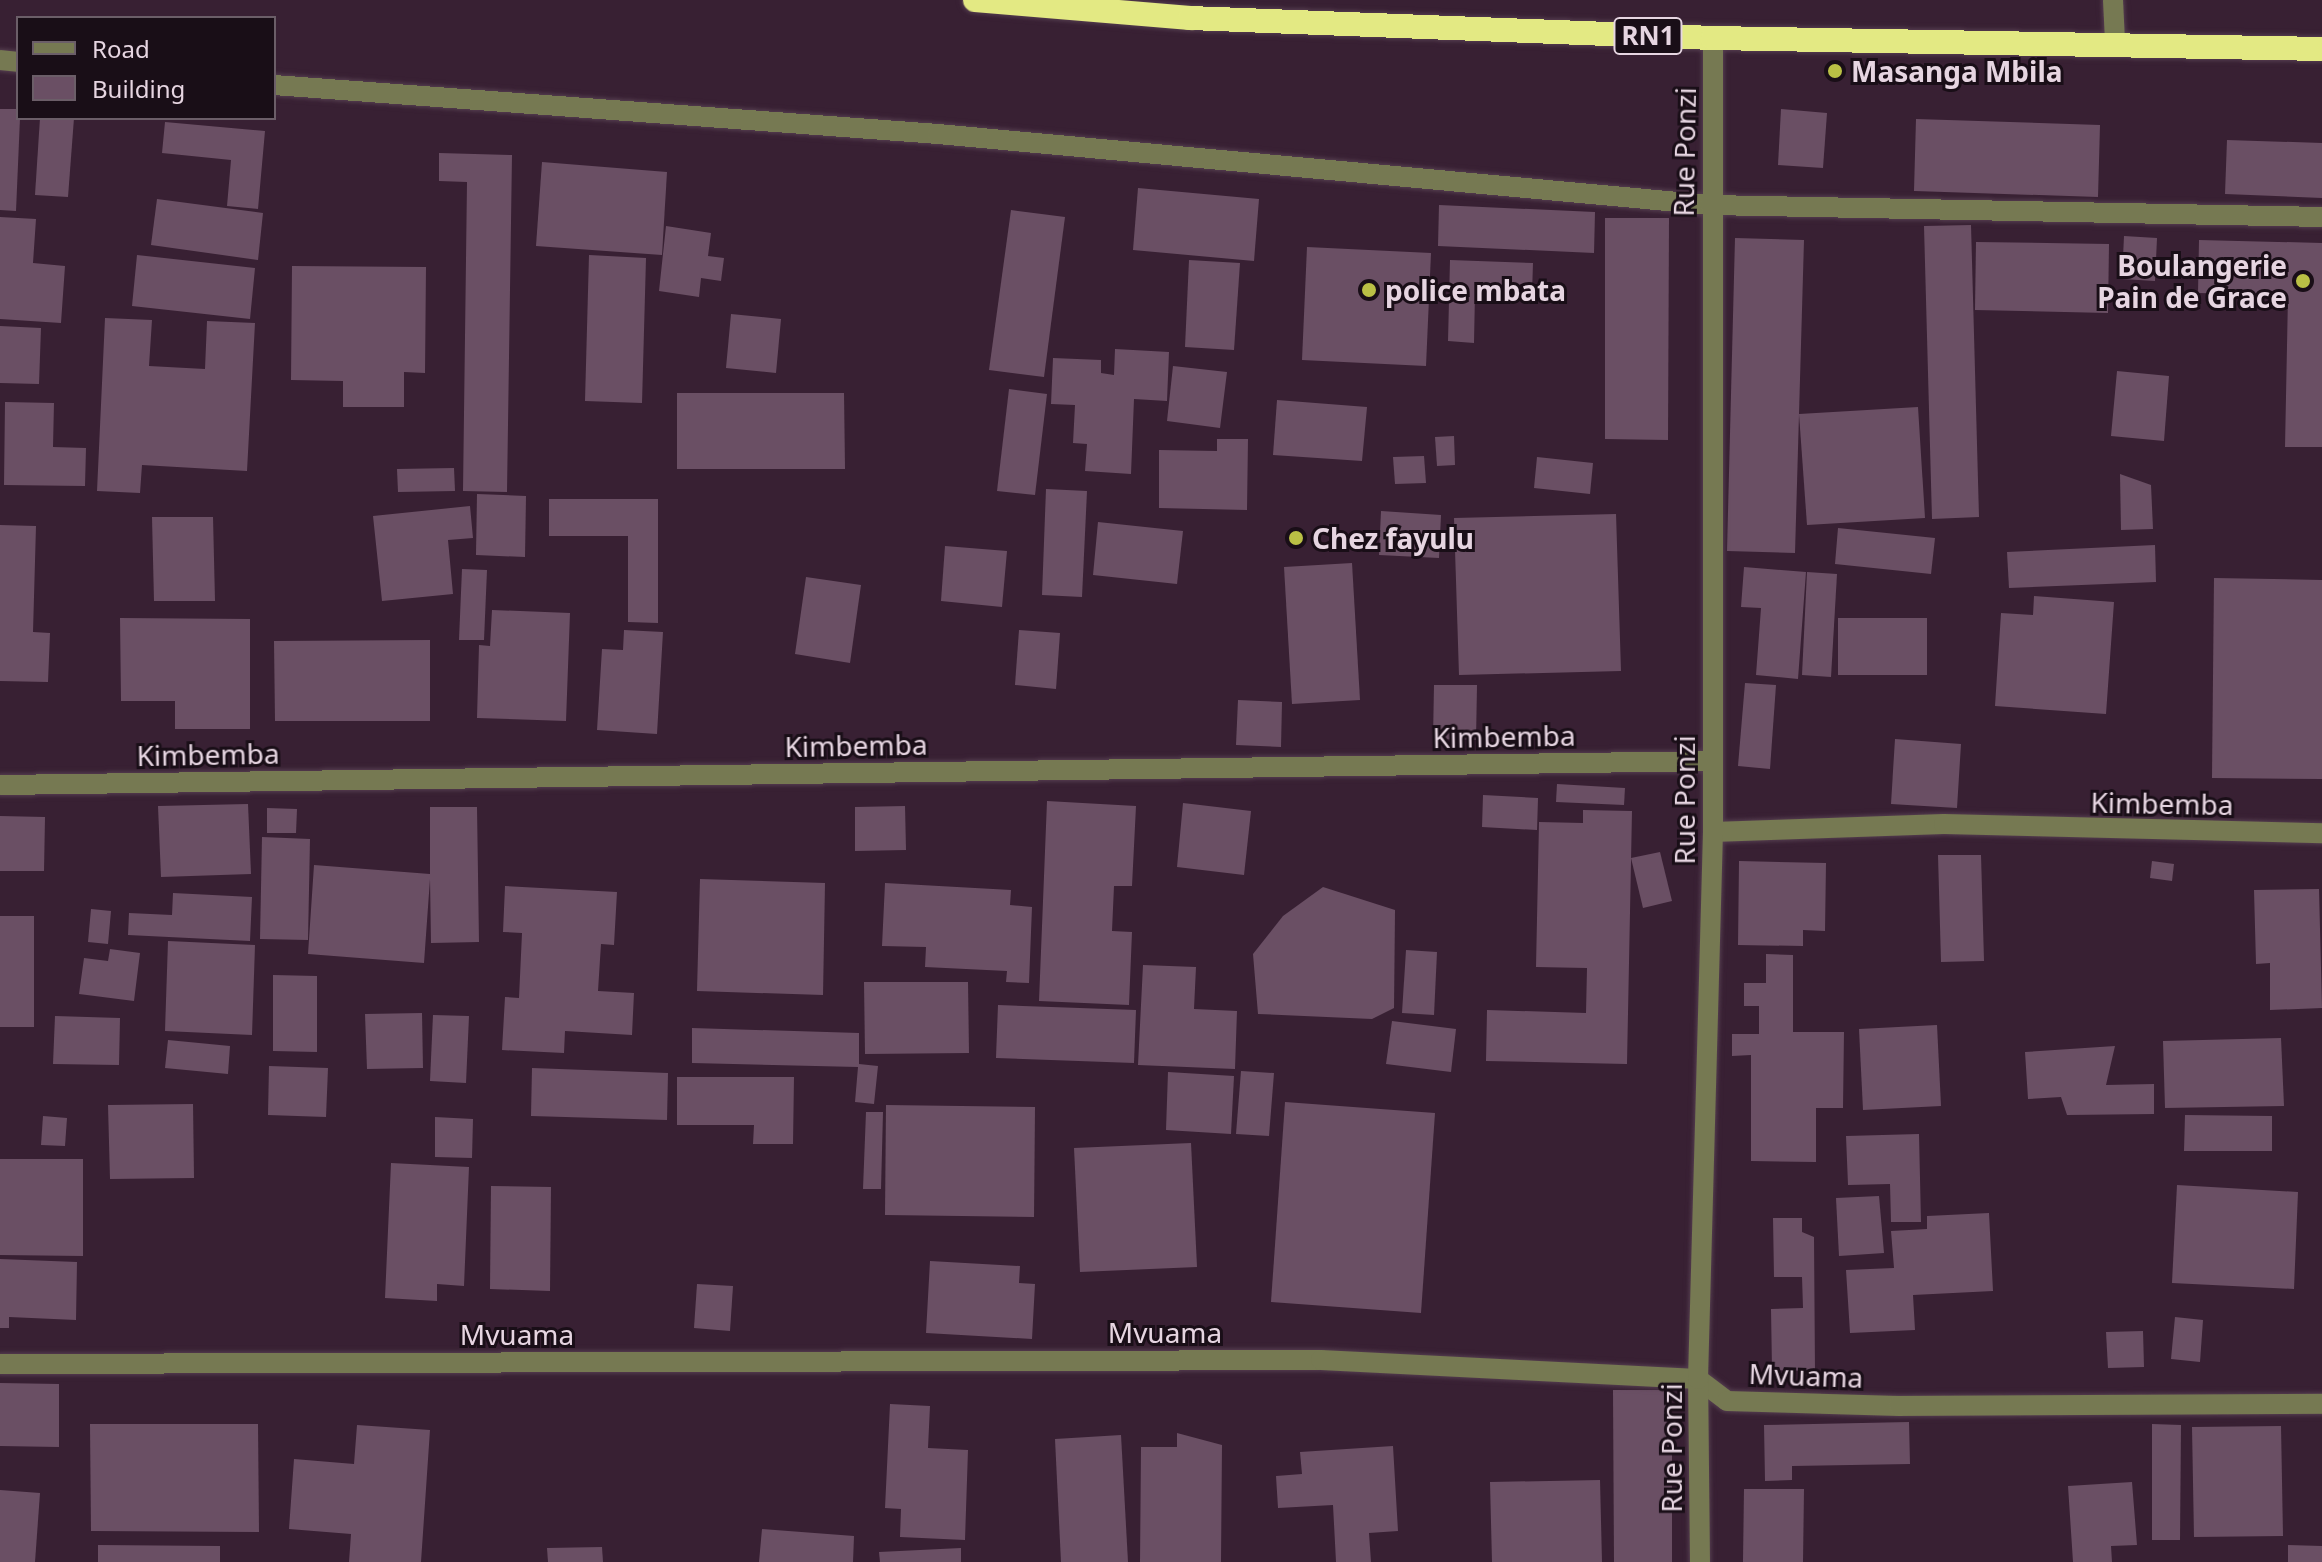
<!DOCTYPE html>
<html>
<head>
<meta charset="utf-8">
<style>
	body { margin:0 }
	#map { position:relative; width:2322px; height:1562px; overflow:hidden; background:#382033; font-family:"Noto Sans",sans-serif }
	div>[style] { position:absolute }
	.building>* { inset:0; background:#6a4f64 }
	.roads { filter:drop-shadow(0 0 2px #543d4f) drop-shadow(0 0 2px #543d4f) }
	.minor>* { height:20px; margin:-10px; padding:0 10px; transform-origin:10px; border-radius:10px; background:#767952 }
	.highway>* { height:24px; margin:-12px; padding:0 12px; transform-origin:12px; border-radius:12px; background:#e3e983 }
	.dots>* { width:22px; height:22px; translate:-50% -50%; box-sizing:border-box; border:4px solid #190e17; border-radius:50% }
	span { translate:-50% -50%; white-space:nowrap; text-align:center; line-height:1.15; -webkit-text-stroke:6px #190e17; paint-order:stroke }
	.shield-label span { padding:2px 6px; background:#190e17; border:2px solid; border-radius:6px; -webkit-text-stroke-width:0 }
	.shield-label { font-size:26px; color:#e6d5e1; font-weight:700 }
	.poi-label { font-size:28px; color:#e6d5e1; font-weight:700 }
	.left { translate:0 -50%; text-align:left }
	.right { translate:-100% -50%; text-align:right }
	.street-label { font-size:28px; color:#e6d5e1 }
	.legend { position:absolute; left:16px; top:16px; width:260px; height:104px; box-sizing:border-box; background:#190e17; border:2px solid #6b5e68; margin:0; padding:10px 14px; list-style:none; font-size:24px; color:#e6d5e1 }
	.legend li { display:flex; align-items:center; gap:16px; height:40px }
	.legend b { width:40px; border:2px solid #6b5e68 }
</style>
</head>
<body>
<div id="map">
	<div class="building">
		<i style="clip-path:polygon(0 109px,18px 109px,20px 118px,16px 211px,0 210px)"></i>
		<i style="clip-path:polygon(1781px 109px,1827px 113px,1823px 168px,1778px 165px)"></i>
		<i style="clip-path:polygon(40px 118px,74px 118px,68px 197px,35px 195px)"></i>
		<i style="clip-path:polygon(1916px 119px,2100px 125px,2098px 197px,1914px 191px)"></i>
		<i style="clip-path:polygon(165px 122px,265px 131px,258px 209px,227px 206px,231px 160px,162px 153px)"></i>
		<i style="clip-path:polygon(2227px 140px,2322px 143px,2322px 198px,2225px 194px)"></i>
		<i style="clip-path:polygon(439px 153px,512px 155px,507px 492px,463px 491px,467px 182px,439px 181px)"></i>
		<i style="clip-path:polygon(542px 162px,667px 172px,662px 255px,536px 246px)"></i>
		<i style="clip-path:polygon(1138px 188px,1259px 199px,1254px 261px,1133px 250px)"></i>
		<i style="clip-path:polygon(157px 199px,263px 213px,258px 260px,151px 245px)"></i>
		<i style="clip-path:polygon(1439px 205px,1595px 212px,1594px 253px,1438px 246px)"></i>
		<i style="clip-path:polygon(1011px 210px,1065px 217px,1044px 377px,989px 370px)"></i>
		<i style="clip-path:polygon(0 217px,36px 219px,33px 263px,65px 266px,61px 323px,0 319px)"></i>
		<i style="clip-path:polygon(1605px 218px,1669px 218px,1668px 440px,1605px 439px)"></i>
		<i style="clip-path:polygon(1971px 225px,1979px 517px,1932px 519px,1924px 226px)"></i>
		<i style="clip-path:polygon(666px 226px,711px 233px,708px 256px,724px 258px,721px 281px,701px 278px,699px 297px,659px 291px)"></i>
		<i style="clip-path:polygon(2124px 236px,2157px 238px,2155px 281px,2122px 279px)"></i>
		<i style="clip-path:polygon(1735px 238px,1804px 240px,1795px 553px,1727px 551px)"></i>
		<i style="clip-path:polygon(2199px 240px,2322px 243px,2322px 447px,2285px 447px,2288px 295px,2198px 293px)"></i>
		<i style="clip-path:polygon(1976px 242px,2109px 244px,2108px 313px,1975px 310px)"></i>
		<i style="clip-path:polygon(1307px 247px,1431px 253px,1426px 366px,1302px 360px)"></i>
		<i style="clip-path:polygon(137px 255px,255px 268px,250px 319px,132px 306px)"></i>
		<i style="clip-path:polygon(589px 255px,646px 258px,642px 403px,585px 401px)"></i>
		<i style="clip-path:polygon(1189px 260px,1240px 263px,1234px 350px,1185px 347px)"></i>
		<i style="clip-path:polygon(1450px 260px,1533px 263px,1532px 294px,1475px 293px,1474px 343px,1448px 341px)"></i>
		<i style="clip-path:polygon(292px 266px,426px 267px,425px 373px,404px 372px,404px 407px,343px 407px,343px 381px,291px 380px)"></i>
		<i style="clip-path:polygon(731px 314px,781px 319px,776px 373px,726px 368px)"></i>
		<i style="clip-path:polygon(105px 318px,152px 320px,149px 366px,205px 369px,207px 321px,255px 323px,247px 471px,142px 465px,140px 493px,97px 491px)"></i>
		<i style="clip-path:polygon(0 326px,41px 328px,39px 384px,0 383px)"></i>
		<i style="clip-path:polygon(1115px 349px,1169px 352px,1167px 401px,1134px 399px,1131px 474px,1085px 471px,1087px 444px,1073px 443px,1075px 405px,1051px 404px,1053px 358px,1101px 360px,1101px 373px,1114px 375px)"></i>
		<i style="clip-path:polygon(1173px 366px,1227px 372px,1220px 428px,1167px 421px)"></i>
		<i style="clip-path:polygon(2117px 371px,2169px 376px,2164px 441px,2111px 436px)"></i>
		<i style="clip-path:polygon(1009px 389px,1047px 394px,1035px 495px,997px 491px)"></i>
		<i style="clip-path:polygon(677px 393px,844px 393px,845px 469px,677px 469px)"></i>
		<i style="clip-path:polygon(1277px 400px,1367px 407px,1362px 461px,1273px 455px)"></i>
		<i style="clip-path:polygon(5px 402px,54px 403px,53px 447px,86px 448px,85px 486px,4px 485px)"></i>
		<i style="clip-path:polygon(1918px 407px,1925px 518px,1807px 525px,1799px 414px)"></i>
		<i style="clip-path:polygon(1454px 436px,1455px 465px,1437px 466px,1435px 437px)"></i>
		<i style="clip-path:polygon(1217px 439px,1248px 439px,1247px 510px,1159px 508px,1159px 450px,1217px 451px)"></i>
		<i style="clip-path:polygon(1424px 456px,1426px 483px,1395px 484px,1393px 457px)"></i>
		<i style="clip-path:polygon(1537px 457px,1593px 463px,1590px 494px,1534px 488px)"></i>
		<i style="clip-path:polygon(454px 468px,455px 491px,398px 492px,397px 469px)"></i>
		<i style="clip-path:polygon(2120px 474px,2151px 485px,2153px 529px,2121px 530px)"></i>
		<i style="clip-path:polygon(1046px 489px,1087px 491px,1082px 597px,1042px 595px)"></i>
		<i style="clip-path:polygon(477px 494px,526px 496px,525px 557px,476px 555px)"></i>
		<i style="clip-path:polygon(549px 499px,658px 499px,658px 623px,628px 622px,628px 536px,549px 536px)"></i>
		<i style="clip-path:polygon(470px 506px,473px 538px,448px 540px,453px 594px,382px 601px,373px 516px)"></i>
		<i style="clip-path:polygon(1381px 511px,1441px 515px,1439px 558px,1379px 555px)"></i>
		<i style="clip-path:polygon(1616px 514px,1621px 671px,1459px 675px,1454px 518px)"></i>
		<i style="clip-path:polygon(152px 517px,213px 517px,215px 601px,154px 601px)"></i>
		<i style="clip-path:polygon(1098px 522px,1183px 531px,1177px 584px,1093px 575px)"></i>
		<i style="clip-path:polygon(0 525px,36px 526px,33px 632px,50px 633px,48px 682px,0 681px)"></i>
		<i style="clip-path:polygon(1838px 528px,1935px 538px,1931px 574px,1835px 564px)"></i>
		<i style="clip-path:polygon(2155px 545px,2156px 582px,2009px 588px,2007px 552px)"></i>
		<i style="clip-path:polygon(945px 546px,1007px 551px,1002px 607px,941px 601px)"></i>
		<i style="clip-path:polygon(1352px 563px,1360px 700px,1292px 704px,1284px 567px)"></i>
		<i style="clip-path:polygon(1744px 567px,1806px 572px,1798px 679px,1756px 675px,1761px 608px,1741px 607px)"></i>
		<i style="clip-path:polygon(462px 569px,487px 570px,484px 640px,459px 640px)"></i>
		<i style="clip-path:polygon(1807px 572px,1837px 574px,1831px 677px,1802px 675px)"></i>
		<i style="clip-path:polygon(806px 577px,861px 585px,850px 663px,795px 654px)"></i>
		<i style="clip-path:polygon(2214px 578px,2322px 580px,2322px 779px,2212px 778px)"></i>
		<i style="clip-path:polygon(2034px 596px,2114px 602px,2106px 714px,1995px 706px,2001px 613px,2033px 615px)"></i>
		<i style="clip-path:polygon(492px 610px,570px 613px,566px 721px,477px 718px,479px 645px,490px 646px)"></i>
		<i style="clip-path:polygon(120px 618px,250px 619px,250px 729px,175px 729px,175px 701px,121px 701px)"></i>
		<i style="clip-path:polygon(1838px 618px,1927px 618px,1927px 675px,1838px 675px)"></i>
		<i style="clip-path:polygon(624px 630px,663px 632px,657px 734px,597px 730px,602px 649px,623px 650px)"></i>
		<i style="clip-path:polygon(1019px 630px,1060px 633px,1056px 689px,1015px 685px)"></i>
		<i style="clip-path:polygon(430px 640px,430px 721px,275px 721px,274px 641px)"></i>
		<i style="clip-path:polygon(1745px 683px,1776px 685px,1770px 769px,1738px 766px)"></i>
		<i style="clip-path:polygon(1434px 685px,1477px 685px,1476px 740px,1433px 739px)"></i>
		<i style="clip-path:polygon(1238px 700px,1282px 702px,1281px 747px,1236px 745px)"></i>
		<i style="clip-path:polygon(1895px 739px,1961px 744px,1957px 808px,1891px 804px)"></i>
		<i style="clip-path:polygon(1557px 784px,1625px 788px,1624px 805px,1556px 802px)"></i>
		<i style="clip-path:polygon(1483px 795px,1538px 798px,1537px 830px,1482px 827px)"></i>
		<i style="clip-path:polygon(1047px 801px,1136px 806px,1132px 886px,1114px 886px,1112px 931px,1132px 932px,1129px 1005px,1039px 1001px)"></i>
		<i style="clip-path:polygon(1183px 803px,1251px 811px,1244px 875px,1177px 867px)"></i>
		<i style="clip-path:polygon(248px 804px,251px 874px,161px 877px,158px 806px)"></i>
		<i style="clip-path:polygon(905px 806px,906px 850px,855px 851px,855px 807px)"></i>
		<i style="clip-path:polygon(430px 807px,477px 807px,479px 942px,431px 943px,430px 879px,424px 963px,308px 954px,314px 865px,430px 874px)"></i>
		<i style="clip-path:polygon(267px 808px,297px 809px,296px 833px,267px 833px)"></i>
		<i style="clip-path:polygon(1583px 810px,1632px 811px,1627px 1064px,1486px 1061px,1487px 1010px,1586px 1013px,1587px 968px,1536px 967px,1539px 822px,1583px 823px)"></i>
		<i style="clip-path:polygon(0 816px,45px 817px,44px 871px,0 871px)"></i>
		<i style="clip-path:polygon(262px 837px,310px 839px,308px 940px,260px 939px)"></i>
		<i style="clip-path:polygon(1660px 852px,1672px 901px,1643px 908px,1631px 858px)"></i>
		<i style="clip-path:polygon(1938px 855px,1981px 855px,1984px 961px,1941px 962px)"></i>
		<i style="clip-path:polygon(1739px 861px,1826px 863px,1825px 931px,1803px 930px,1803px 946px,1738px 945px)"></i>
		<i style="clip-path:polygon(2152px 861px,2174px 864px,2172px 881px,2150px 878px)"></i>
		<i style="clip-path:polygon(700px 879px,825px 883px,823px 995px,697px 991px)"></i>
		<i style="clip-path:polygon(885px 883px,1011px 890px,1010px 905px,1032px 907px,1029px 983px,1006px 982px,1007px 971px,925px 967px,926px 947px,882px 946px)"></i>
		<i style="clip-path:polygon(505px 886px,617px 892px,614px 945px,601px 944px,598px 991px,634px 993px,632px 1035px,565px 1031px,564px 1053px,502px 1050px,505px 997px,519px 998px,522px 933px,503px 932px)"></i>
		<i style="clip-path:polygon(1323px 887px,1395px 910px,1394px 1008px,1372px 1019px,1258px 1014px,1253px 954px,1283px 916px)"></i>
		<i style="clip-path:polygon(2319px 889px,2322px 1008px,2270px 1010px,2270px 963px,2256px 964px,2254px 890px)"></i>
		<i style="clip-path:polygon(173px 893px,252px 897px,250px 941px,128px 935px,129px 913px,172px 915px)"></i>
		<i style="clip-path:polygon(91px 909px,111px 911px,108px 944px,88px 942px)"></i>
		<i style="clip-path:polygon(0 916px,34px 916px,34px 1027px,0 1027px)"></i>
		<i style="clip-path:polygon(168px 941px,255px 945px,252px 1035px,165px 1031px)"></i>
		<i style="clip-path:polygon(110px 949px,140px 953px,134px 1001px,79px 994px,84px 958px,108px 961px)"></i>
		<i style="clip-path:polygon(1406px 950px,1437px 952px,1434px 1015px,1402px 1013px)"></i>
		<i style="clip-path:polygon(1766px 954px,1793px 955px,1793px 1032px,1844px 1032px,1843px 1108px,1816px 1108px,1816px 1162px,1751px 1161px,1751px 1055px,1732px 1056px,1732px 1034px,1759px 1034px,1759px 1006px,1744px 1006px,1744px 983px,1766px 983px)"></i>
		<i style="clip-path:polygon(1143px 965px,1196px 967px,1194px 1009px,1237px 1011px,1235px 1069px,1138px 1065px)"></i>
		<i style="clip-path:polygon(273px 975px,317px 976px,317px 1052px,273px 1051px)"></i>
		<i style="clip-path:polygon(864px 982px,968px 982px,969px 1053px,865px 1054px)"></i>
		<i style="clip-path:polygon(998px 1005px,1136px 1010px,1134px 1063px,996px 1058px)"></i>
		<i style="clip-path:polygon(422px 1013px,423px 1068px,367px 1069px,365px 1014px)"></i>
		<i style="clip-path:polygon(433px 1015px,469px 1016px,466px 1083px,430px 1081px)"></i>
		<i style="clip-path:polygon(55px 1016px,120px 1018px,119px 1065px,53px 1064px)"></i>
		<i style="clip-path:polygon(1392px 1021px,1456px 1029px,1451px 1072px,1386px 1064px)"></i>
		<i style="clip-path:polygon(1937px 1025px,1941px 1106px,1863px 1110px,1859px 1029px)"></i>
		<i style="clip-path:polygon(692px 1028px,859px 1033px,859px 1064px,878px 1066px,874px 1104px,855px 1102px,858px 1067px,692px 1063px)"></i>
		<i style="clip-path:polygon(2281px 1038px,2284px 1106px,2165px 1108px,2163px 1041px)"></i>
		<i style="clip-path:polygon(168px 1040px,230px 1046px,228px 1074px,165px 1068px)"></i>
		<i style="clip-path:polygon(2115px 1046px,2106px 1085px,2154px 1084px,2154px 1114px,2067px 1115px,2061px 1097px,2028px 1099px,2025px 1052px)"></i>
		<i style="clip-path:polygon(269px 1066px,328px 1068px,326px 1117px,268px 1115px)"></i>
		<i style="clip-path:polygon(532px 1068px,668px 1073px,667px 1120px,531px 1116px)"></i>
		<i style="clip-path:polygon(1241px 1071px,1274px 1073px,1269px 1136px,1236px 1134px)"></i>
		<i style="clip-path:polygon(1168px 1072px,1234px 1076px,1231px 1134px,1166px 1130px)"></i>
		<i style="clip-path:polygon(677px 1077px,794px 1077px,793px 1144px,753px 1144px,754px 1125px,677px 1125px)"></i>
		<i style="clip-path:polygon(1285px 1102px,1435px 1113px,1421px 1313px,1271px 1302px)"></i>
		<i style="clip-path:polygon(193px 1104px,194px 1178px,110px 1179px,108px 1105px)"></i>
		<i style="clip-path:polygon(886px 1105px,1035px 1107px,1034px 1217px,885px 1215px)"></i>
		<i style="clip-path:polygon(866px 1112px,883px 1112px,881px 1189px,863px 1189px)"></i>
		<i style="clip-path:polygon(2185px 1115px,2272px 1116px,2272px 1151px,2184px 1151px)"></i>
		<i style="clip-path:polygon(43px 1116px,67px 1118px,65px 1146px,41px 1145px)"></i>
		<i style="clip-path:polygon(435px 1117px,473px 1119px,472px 1158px,435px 1157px)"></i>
		<i style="clip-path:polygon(1919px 1134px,1921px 1222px,1891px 1222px,1890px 1184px,1848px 1185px,1846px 1136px)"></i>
		<i style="clip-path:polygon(1191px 1143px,1197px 1267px,1080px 1272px,1074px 1148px)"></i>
		<i style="clip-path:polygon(0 1159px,83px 1159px,83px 1256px,0 1255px)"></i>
		<i style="clip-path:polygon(391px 1163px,469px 1167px,464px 1286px,437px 1284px,437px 1301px,385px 1298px)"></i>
		<i style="clip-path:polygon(2177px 1185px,2298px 1192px,2294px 1289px,2172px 1283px)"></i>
		<i style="clip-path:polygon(491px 1186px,551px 1187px,550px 1291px,490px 1289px)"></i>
		<i style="clip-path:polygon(1879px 1196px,1884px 1253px,1839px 1256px,1836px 1198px)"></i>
		<i style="clip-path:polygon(1989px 1213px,1993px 1291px,1913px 1295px,1915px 1330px,1850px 1333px,1846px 1270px,1894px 1268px,1891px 1231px,1927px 1229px,1927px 1216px)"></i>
		<i style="clip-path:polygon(1773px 1218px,1802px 1218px,1802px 1232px,1814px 1237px,1815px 1371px,1772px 1370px,1771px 1309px,1803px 1308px,1802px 1277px,1774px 1277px)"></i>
		<i style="clip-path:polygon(0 1259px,77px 1262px,76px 1320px,9px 1317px,9px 1328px,0 1328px)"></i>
		<i style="clip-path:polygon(930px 1261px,1020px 1266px,1019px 1283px,1035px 1284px,1032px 1339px,926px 1333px)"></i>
		<i style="clip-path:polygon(697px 1284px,733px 1286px,730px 1331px,694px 1328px)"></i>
		<i style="clip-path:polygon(2175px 1317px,2203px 1320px,2200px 1362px,2171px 1359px)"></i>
		<i style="clip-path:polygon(2143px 1331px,2144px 1367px,2108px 1368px,2106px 1332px)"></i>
		<i style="clip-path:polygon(0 1383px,59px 1384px,59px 1447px,0 1446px)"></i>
		<i style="clip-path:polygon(1613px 1390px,1672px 1390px,1672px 1562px,1614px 1562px)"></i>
		<i style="clip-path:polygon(890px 1404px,930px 1406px,928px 1448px,968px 1450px,965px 1540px,900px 1537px,901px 1509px,885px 1508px)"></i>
		<i style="clip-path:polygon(1909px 1422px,1910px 1464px,1792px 1466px,1792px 1480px,1765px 1481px,1764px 1425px)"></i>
		<i style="clip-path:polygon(90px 1424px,258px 1424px,259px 1532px,91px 1531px)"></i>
		<i style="clip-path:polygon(2152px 1424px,2181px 1425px,2180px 1540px,2152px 1540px)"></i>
		<i style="clip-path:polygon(357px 1425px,430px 1430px,421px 1562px,349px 1562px,351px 1534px,289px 1529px,294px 1459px,354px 1464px)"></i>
		<i style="clip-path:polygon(2281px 1426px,2283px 1536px,2194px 1537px,2192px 1427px)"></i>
		<i style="clip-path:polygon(1177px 1433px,1222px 1445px,1221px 1562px,1140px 1562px,1141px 1447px,1177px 1447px)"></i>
		<i style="clip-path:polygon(1121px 1435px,1128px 1562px,1061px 1562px,1055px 1439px)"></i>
		<i style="clip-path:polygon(1393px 1446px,1398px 1531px,1369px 1533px,1371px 1562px,1336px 1562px,1333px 1505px,1278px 1508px,1276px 1476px,1302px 1474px,1300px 1452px)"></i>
		<i style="clip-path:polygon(1600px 1480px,1602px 1562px,1492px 1562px,1490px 1482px)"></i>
		<i style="clip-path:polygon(2132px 1482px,2137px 1545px,2111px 1546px,2112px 1562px,2073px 1562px,2068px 1486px)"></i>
		<i style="clip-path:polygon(1744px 1489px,1804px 1489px,1803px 1562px,1743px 1562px)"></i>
		<i style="clip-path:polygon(0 1490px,40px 1493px,35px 1562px,0 1562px)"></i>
		<i style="clip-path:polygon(762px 1529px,854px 1536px,853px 1562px,759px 1562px)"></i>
		<i style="clip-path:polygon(98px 1545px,220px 1546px,220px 1562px,98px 1562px)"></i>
		<i style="clip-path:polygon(2288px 1545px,2322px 1546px,2322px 1562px,2288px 1562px)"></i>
		<i style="clip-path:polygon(602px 1547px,603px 1562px,548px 1562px,547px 1548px)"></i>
		<i style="clip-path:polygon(961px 1548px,961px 1562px,880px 1562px,879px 1552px)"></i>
	</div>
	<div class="roads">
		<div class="minor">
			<i style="left:2113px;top:0;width:41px;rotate:87.2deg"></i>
			<i style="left:0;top:60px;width:18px;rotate:6deg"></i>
			<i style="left:274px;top:85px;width:666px;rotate:4.22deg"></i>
			<i style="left:938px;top:134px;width:775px;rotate:5.25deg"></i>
			<i style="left:1710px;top:205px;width:612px;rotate:1.12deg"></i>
			<i style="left:0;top:785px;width:1712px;rotate:-0.8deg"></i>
			<i style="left:1713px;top:832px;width:231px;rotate:-2deg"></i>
			<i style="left:1944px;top:824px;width:378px;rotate:1.4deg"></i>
			<i style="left:0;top:1364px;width:1321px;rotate:-0.17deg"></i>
			<i style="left:1321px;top:1360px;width:377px;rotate:2.9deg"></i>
			<i style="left:1698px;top:1379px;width:36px;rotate:37deg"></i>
			<i style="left:1727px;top:1401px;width:172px;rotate:1.7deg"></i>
			<i style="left:1899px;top:1406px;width:423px;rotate:-0.3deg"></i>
			<i style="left:1700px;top:1562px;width:183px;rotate:-90.6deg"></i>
			<i style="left:1698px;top:1379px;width:547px;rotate:-88.43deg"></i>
			<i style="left:1713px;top:832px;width:794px;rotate:-90deg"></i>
		</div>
		<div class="highway">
			<i style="left:975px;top:0;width:216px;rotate:4.8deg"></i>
			<i style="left:1190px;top:18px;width:523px;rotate:2.19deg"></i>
			<i style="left:1713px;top:38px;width:609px;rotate:1.03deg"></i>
		</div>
	</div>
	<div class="dots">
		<i style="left:1835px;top:71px;background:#bac045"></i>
		<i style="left:2303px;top:281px;background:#bac045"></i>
		<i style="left:1369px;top:290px;background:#bac045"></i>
		<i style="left:1296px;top:538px;background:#bac045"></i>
	</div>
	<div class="shield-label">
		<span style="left:1648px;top:36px">RN1</span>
	</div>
	<div class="poi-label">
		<span class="left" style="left:1851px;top:71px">Masanga Mbila</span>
		<span class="right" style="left:2287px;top:281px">Boulangerie<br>Pain de Grace</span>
		<span class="left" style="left:1385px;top:290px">police mbata</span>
		<span class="left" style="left:1312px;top:538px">Chez fayulu</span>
	</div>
	<div class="street-label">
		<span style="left:1684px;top:152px;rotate:-89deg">Rue Ponzi</span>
		<span style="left:1504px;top:736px;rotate:-1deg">Kimbemba</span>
		<span style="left:856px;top:745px;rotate:-1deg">Kimbemba</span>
		<span style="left:208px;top:754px;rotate:-1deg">Kimbemba</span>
		<span style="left:1684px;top:800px;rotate:-90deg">Rue Ponzi</span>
		<span style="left:2162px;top:803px;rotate:1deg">Kimbemba</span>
		<span style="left:1165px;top:1332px">Mvuama</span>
		<span style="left:517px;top:1334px">Mvuama</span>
		<span style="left:1806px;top:1375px;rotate:2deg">Mvuama</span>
		<span style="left:1671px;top:1448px;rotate:-90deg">Rue Ponzi</span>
	</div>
	<ul class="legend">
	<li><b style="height:10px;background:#767952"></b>Road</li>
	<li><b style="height:22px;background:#6a4f64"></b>Building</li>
	</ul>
</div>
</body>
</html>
